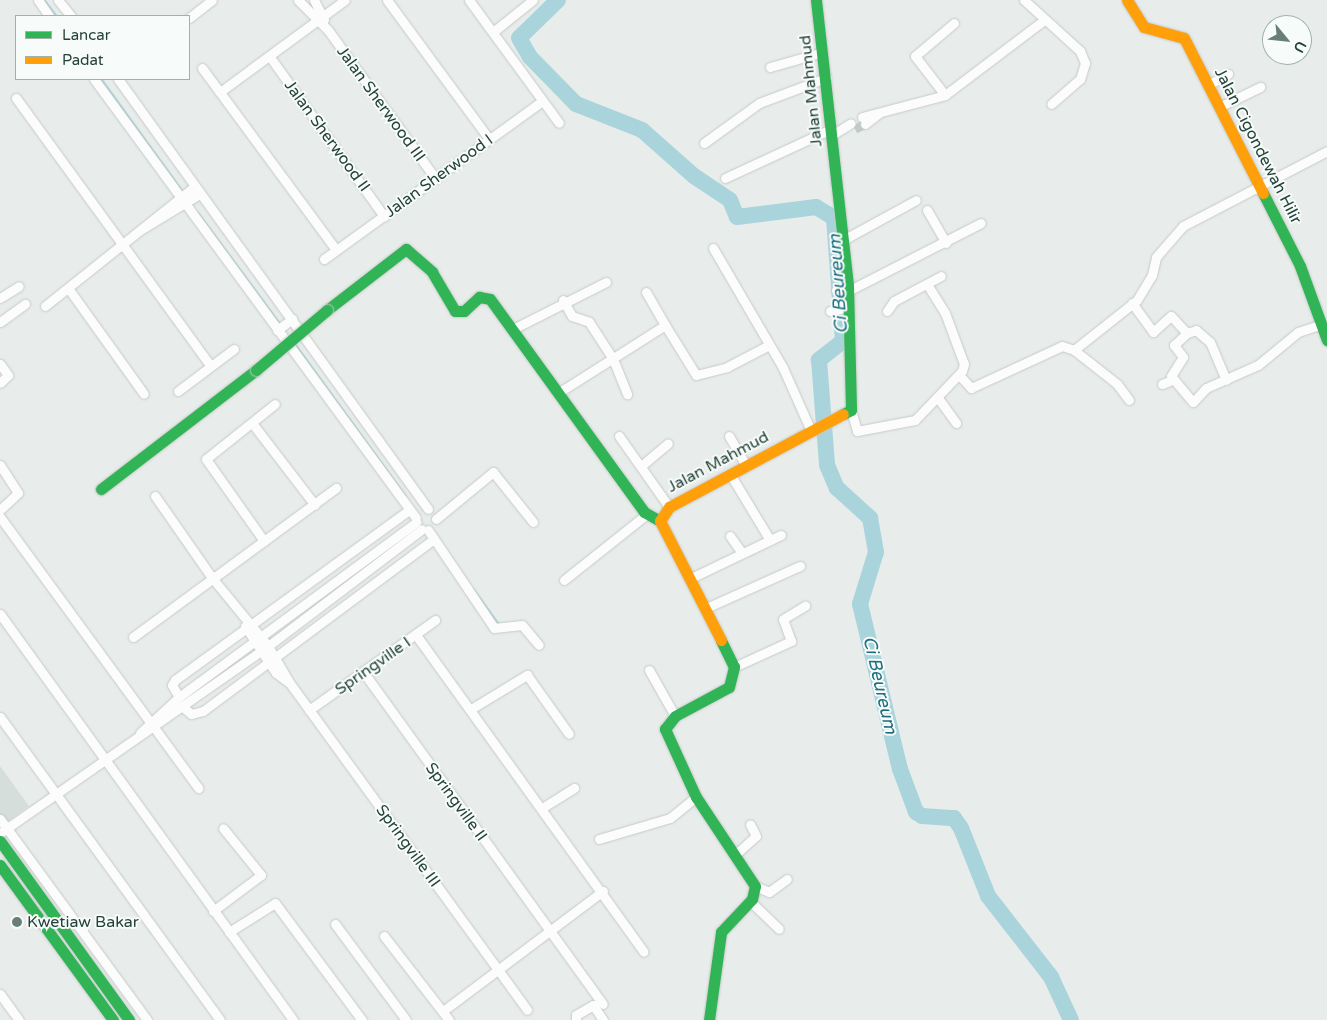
<!DOCTYPE html>
<html>
<head>
<meta charset="utf-8">
<style>
	body { margin:0 }
	#map { position:relative; width:1327px; height:1020px; overflow:hidden; background:#e8edeb; font-family:"Varela Round",sans-serif }
	div>[style] { position:absolute }
	.built>* { inset:0; background:#d6dedb }
	.stream>* { height:2.5px; margin:-1.25px; padding:0 1.25px; transform-origin:1.25px; border-radius:1.25px; background:#a9d4db }
	.river>* { height:16px; margin:-8px; padding:0 8px; transform-origin:8px; border-radius:8px; background:#a9d4db }
	.street-tunnel>* { height:9px; margin-top:-4.5px; transform-origin:0; background:repeating-linear-gradient(90deg,#c1cbc8 0 9px,transparent 0 13.5px) }
	.roads { filter:drop-shadow(0 0 1px #c5cac8) drop-shadow(0 0 1px #c5cac8) }
	.street>* { height:9px; margin:-4.5px; padding:0 4.5px; transform-origin:4.5px; border-radius:4.5px; background:#fcfcfc }
	.fast>* { height:11px; margin:-5.5px; padding:0 5.5px; transform-origin:5.5px; border-radius:5.5px; background:#30b455 }
	.slow>* { height:11px; margin:-5.5px; padding:0 5.5px; transform-origin:5.5px; border-radius:5.5px; background:#ff9f0a }
	.bridges { filter:drop-shadow(0 0 1px #c3cbc8) drop-shadow(0 0 1px #c3cbc8) }
	.fast-bridge>* { height:11px; margin:-5.5px; padding:0 5.5px; transform-origin:5.5px; border-radius:5.5px; background:#30b455 }
	.dots>* { width:14px; height:14px; translate:-50% -50%; box-sizing:border-box; border:2px solid #f7fbf9; border-radius:50% }
	span { translate:-50% -50%; white-space:nowrap; text-align:center; line-height:1.15; -webkit-text-stroke:4px #f7fbf9; paint-order:stroke }
	.street-label { font-size:16px; color:#24423a }
	.poi-label { font-size:16px; color:#24423a }
	.left { translate:0 -50%; text-align:left }
	.water-label { font-size:18px; color:#1c6f80; font-style:italic }
	.legend { position:absolute; left:15px; top:15px; width:175px; height:65px; box-sizing:border-box; background:#f7fbf9; border:1px solid #a3b1ad; margin:0; padding:6px 9px; list-style:none; font-size:15px; color:#24423a }
	.legend li { display:flex; align-items:center; gap:10px; height:25px }
	.legend b { width:25px; border:1px solid #a3b1ad }
	.north { position:absolute; left:1262px; top:15px; width:50px; height:50px; box-sizing:border-box; background:#f7fbf9; border:1px solid #a3b1ad; border-radius:50%; rotate:118deg; font-size:14px; font-weight:700; line-height:20px; text-align:center; color:#24423a }
	.north::after { content:''; display:block; margin:auto; width:18px; height:22px; background:#697e78; clip-path:polygon(50% 0,100% 100%,50% 72%,0 100%) }
</style>
</head>
<body>
<div id="map">
	<div class="built">
		<i style="clip-path:polygon(0 766px,29px 806px,0 827px)"></i>
	</div>
	<div class="stream">
		<i style="left:44px;top:0;width:20px;rotate:53deg"></i>
		<i style="left:101px;top:79px;width:138px;rotate:54.1deg"></i>
		<i style="left:197px;top:212px;width:139px;rotate:53.5deg"></i>
		<i style="left:294px;top:343px;width:189px;rotate:54deg"></i>
		<i style="left:473px;top:589px;width:44px;rotate:54.2deg"></i>
	</div>
	<div class="river">
		<i style="left:558px;top:0;width:54px;rotate:135.7deg"></i>
		<i style="left:519px;top:38px;width:22px;rotate:60deg"></i>
		<i style="left:530px;top:57px;width:66px;rotate:45.6deg"></i>
		<i style="left:576px;top:104px;width:71px;rotate:21.5deg"></i>
		<i style="left:642px;top:130px;width:69px;rotate:41.5deg"></i>
		<i style="left:694px;top:176px;width:43px;rotate:33.7deg"></i>
		<i style="left:730px;top:200px;width:18px;rotate:68deg"></i>
		<i style="left:737px;top:217px;width:80px;rotate:-7.2deg"></i>
		<i style="left:816px;top:207px;width:21px;rotate:31deg"></i>
		<i style="left:834px;top:218px;width:123px;rotate:85.8deg"></i>
		<i style="left:843px;top:341px;width:31px;rotate:142deg"></i>
		<i style="left:819px;top:360px;width:105px;rotate:85.6deg"></i>
		<i style="left:827px;top:465px;width:25px;rotate:67deg"></i>
		<i style="left:837px;top:488px;width:45px;rotate:42.3deg"></i>
		<i style="left:870px;top:518px;width:35px;rotate:80deg"></i>
		<i style="left:876px;top:552px;width:54px;rotate:107.1deg"></i>
		<i style="left:860px;top:604px;width:170px;rotate:76.4deg"></i>
		<i style="left:900px;top:769px;width:46px;rotate:69.6deg"></i>
		<i style="left:916px;top:812px;width:7px;rotate:34deg"></i>
		<i style="left:922px;top:816px;width:32px;rotate:4deg"></i>
		<i style="left:954px;top:818px;width:12px;rotate:55deg"></i>
		<i style="left:961px;top:828px;width:73px;rotate:68.3deg"></i>
		<i style="left:988px;top:896px;width:103px;rotate:52.1deg"></i>
		<i style="left:1051px;top:977px;width:47px;rotate:65.1deg"></i>
	</div>
	<div class="street-tunnel">
		<i style="left:855px;top:129px;width:11px;rotate:-27deg"></i>
	</div>
	<div class="roads">
		<div class="street">
			<i style="left:38px;top:0;width:19px;rotate:55deg"></i>
			<i style="left:58px;top:0;width:21px;rotate:51deg"></i>
			<i style="left:298px;top:0;width:42px;rotate:45deg"></i>
			<i style="left:328px;top:30px;width:183px;rotate:54.1deg"></i>
			<i style="left:314px;top:0;width:22px;rotate:63deg"></i>
			<i style="left:387px;top:0;width:172px;rotate:53.7deg"></i>
			<i style="left:469px;top:0;width:152px;rotate:53.8deg"></i>
			<i style="left:1024px;top:0;width:76px;rotate:42.3deg"></i>
			<i style="left:1080px;top:51px;width:13px;rotate:67deg"></i>
			<i style="left:1085px;top:63px;width:17px;rotate:107deg"></i>
			<i style="left:1080px;top:79px;width:38px;rotate:139deg"></i>
			<i style="left:189px;top:18px;width:29px;rotate:-38deg"></i>
			<i style="left:493px;top:32px;width:51px;rotate:-38.7deg"></i>
			<i style="left:270px;top:57px;width:196px;rotate:54.4deg"></i>
			<i style="left:770px;top:67px;width:55px;rotate:-15.8deg"></i>
			<i style="left:202px;top:68px;width:226px;rotate:53.6deg"></i>
			<i style="left:94px;top:79px;width:544px;rotate:53.74deg"></i>
			<i style="left:118px;top:79px;width:530px;rotate:54.21deg"></i>
			<i style="left:1208px;top:85px;width:23px;rotate:-29deg"></i>
			<i style="left:220px;top:92px;width:155px;rotate:-36.4deg"></i>
			<i style="left:945px;top:95px;width:49px;rotate:-127.6deg"></i>
			<i style="left:915px;top:56px;width:51px;rotate:-40.2deg"></i>
			<i style="left:16px;top:98px;width:331px;rotate:54deg"></i>
			<i style="left:1219px;top:107px;width:46px;rotate:-26deg"></i>
			<i style="left:862px;top:117px;width:86px;rotate:-14.8deg"></i>
			<i style="left:945px;top:95px;width:124px;rotate:-37.1deg"></i>
			<i style="left:865px;top:124px;width:18px;rotate:-38deg"></i>
			<i style="left:832px;top:135px;width:22px;rotate:-32deg"></i>
			<i style="left:704px;top:143px;width:68px;rotate:-36deg"></i>
			<i style="left:759px;top:103px;width:72px;rotate:-20.5deg"></i>
			<i style="left:725px;top:178px;width:117px;rotate:-24.8deg"></i>
			<i style="left:927px;top:210px;width:38px;rotate:60deg"></i>
			<i style="left:142px;top:229px;width:66px;rotate:-31.3deg"></i>
			<i style="left:843px;top:240px;width:83px;rotate:-28.7deg"></i>
			<i style="left:713px;top:248px;width:139px;rotate:59.7deg"></i>
			<i style="left:783px;top:368px;width:69px;rotate:66deg"></i>
			<i style="left:324px;top:259px;width:269px;rotate:-35.9deg"></i>
			<i style="left:68px;top:288px;width:130px;rotate:54.4deg"></i>
			<i style="left:836px;top:290px;width:13px;rotate:-18deg"></i>
			<i style="left:848px;top:291px;width:149px;rotate:-27.1deg"></i>
			<i style="left:646px;top:292px;width:38px;rotate:60deg"></i>
			<i style="left:0;top:298px;width:22px;rotate:-32deg"></i>
			<i style="left:563px;top:300px;width:18px;rotate:61deg"></i>
			<i style="left:572px;top:316px;width:18px;rotate:19deg"></i>
			<i style="left:589px;top:322px;width:44px;rotate:57deg"></i>
			<i style="left:613px;top:359px;width:38px;rotate:68deg"></i>
			<i style="left:1132px;top:303px;width:36px;rotate:54deg"></i>
			<i style="left:1153px;top:332px;width:24px;rotate:-42deg"></i>
			<i style="left:1171px;top:316px;width:23px;rotate:47deg"></i>
			<i style="left:1187px;top:333px;width:18px;rotate:137deg"></i>
			<i style="left:1174px;top:345px;width:15px;rotate:53deg"></i>
			<i style="left:1183px;top:357px;width:22px;rotate:122deg"></i>
			<i style="left:1171px;top:376px;width:34px;rotate:50deg"></i>
			<i style="left:1193px;top:402px;width:19px;rotate:-47deg"></i>
			<i style="left:1206px;top:388px;width:57px;rotate:-23.9deg"></i>
			<i style="left:1258px;top:365px;width:52px;rotate:-39.5deg"></i>
			<i style="left:1298px;top:332px;width:25px;rotate:-18deg"></i>
			<i style="left:45px;top:306px;width:189px;rotate:-38.6deg"></i>
			<i style="left:830px;top:311px;width:19px;rotate:-12deg"></i>
			<i style="left:887px;top:311px;width:12px;rotate:-55deg"></i>
			<i style="left:894px;top:301px;width:53px;rotate:-28deg"></i>
			<i style="left:0;top:322px;width:31px;rotate:-36deg"></i>
			<i style="left:515px;top:328px;width:102px;rotate:-26.8deg"></i>
			<i style="left:277px;top:330px;width:19px;rotate:-36deg"></i>
			<i style="left:1187px;top:333px;width:9px;rotate:-18deg"></i>
			<i style="left:1196px;top:330px;width:18px;rotate:41deg"></i>
			<i style="left:1210px;top:342px;width:41px;rotate:67.2deg"></i>
			<i style="left:1074px;top:350px;width:80px;rotate:-38.4deg"></i>
			<i style="left:1137px;top:300px;width:29px;rotate:-59deg"></i>
			<i style="left:1152px;top:275px;width:18px;rotate:-77deg"></i>
			<i style="left:1156px;top:257px;width:41px;rotate:-48.9deg"></i>
			<i style="left:1183px;top:226px;width:162px;rotate:-27.5deg"></i>
			<i style="left:0;top:364px;width:14px;rotate:54deg"></i>
			<i style="left:8px;top:375px;width:11px;rotate:135deg"></i>
			<i style="left:959px;top:375px;width:18px;rotate:47deg"></i>
			<i style="left:971px;top:388px;width:100px;rotate:-24.8deg"></i>
			<i style="left:1062px;top:346px;width:13px;rotate:18deg"></i>
			<i style="left:1074px;top:350px;width:55px;rotate:38.3deg"></i>
			<i style="left:1117px;top:384px;width:20px;rotate:53deg"></i>
			<i style="left:1162px;top:384px;width:11px;rotate:-22deg"></i>
			<i style="left:178px;top:391px;width:70px;rotate:-36.9deg"></i>
			<i style="left:558px;top:393px;width:127px;rotate:-32.4deg"></i>
			<i style="left:665px;top:325px;width:59px;rotate:58.2deg"></i>
			<i style="left:696px;top:375px;width:32px;rotate:-14deg"></i>
			<i style="left:727px;top:367px;width:47px;rotate:-27.6deg"></i>
			<i style="left:938px;top:398px;width:31px;rotate:54deg"></i>
			<i style="left:851px;top:410px;width:22px;rotate:74deg"></i>
			<i style="left:857px;top:431px;width:59px;rotate:-10.7deg"></i>
			<i style="left:915px;top:420px;width:68px;rotate:-46.2deg"></i>
			<i style="left:962px;top:371px;width:7px;rotate:-74deg"></i>
			<i style="left:964px;top:364px;width:54px;rotate:-110.4deg"></i>
			<i style="left:945px;top:313px;width:34px;rotate:-122deg"></i>
			<i style="left:252px;top:423px;width:103px;rotate:52.5deg"></i>
			<i style="left:619px;top:436px;width:87px;rotate:54.8deg"></i>
			<i style="left:729px;top:436px;width:34px;rotate:60deg"></i>
			<i style="left:0;top:465px;width:33px;rotate:57deg"></i>
			<i style="left:18px;top:493px;width:25px;rotate:137deg"></i>
			<i style="left:641px;top:466px;width:35px;rotate:-40deg"></i>
			<i style="left:730px;top:474px;width:77px;rotate:58.8deg"></i>
			<i style="left:155px;top:496px;width:101px;rotate:55.1deg"></i>
			<i style="left:213px;top:579px;width:87px;rotate:50.6deg"></i>
			<i style="left:268px;top:646px;width:42px;rotate:59.7deg"></i>
			<i style="left:289px;top:682px;width:405px;rotate:54deg"></i>
			<i style="left:0;top:517px;width:336px;rotate:53.8deg"></i>
			<i style="left:436px;top:519px;width:74px;rotate:-39.5deg"></i>
			<i style="left:493px;top:472px;width:64px;rotate:51.3deg"></i>
			<i style="left:428px;top:530px;width:118px;rotate:56deg"></i>
			<i style="left:494px;top:628px;width:28px;rotate:-6deg"></i>
			<i style="left:522px;top:625px;width:26px;rotate:50deg"></i>
			<i style="left:730px;top:536px;width:21px;rotate:55deg"></i>
			<i style="left:264px;top:541px;width:100px;rotate:-125.3deg"></i>
			<i style="left:206px;top:459px;width:88px;rotate:-38.6deg"></i>
			<i style="left:689px;top:579px;width:102px;rotate:-25.6deg"></i>
			<i style="left:564px;top:580px;width:106px;rotate:-38.5deg"></i>
			<i style="left:706px;top:608px;width:103px;rotate:-24.1deg"></i>
			<i style="left:0;top:614px;width:501px;rotate:54.18deg"></i>
			<i style="left:245px;top:626px;width:56px;rotate:56.6deg"></i>
			<i style="left:276px;top:673px;width:15px;rotate:37deg"></i>
			<i style="left:416px;top:635px;width:390px;rotate:54.3deg"></i>
			<i style="left:133px;top:637px;width:252px;rotate:-36.3deg"></i>
			<i style="left:734px;top:667px;width:63px;rotate:-24.5deg"></i>
			<i style="left:791px;top:641px;width:23px;rotate:-110deg"></i>
			<i style="left:783px;top:619px;width:26px;rotate:-31deg"></i>
			<i style="left:649px;top:670px;width:53px;rotate:60.5deg"></i>
			<i style="left:364px;top:673px;width:408px;rotate:54.2deg"></i>
			<i style="left:179px;top:697px;width:14px;rotate:-120deg"></i>
			<i style="left:172px;top:685px;width:6px;rotate:-59deg"></i>
			<i style="left:175px;top:680px;width:289px;rotate:-36deg"></i>
			<i style="left:183px;top:707px;width:11px;rotate:41deg"></i>
			<i style="left:191px;top:714px;width:12px;rotate:-14deg"></i>
			<i style="left:203px;top:711px;width:286px;rotate:-36.7deg"></i>
			<i style="left:471px;top:709px;width:66px;rotate:-31.3deg"></i>
			<i style="left:527px;top:675px;width:72px;rotate:54.6deg"></i>
			<i style="left:309px;top:710px;width:155px;rotate:-35.5deg"></i>
			<i style="left:0;top:717px;width:374px;rotate:54deg"></i>
			<i style="left:140px;top:733px;width:53px;rotate:-42.7deg"></i>
			<i style="left:179px;top:697px;width:295px;rotate:-36.4deg"></i>
			<i style="left:542px;top:808px;width:38px;rotate:-32deg"></i>
			<i style="left:0;top:819px;width:249px;rotate:53.8deg"></i>
			<i style="left:0;top:833px;width:327px;rotate:-34.9deg"></i>
			<i style="left:268px;top:646px;width:193px;rotate:-37.2deg"></i>
			<i style="left:599px;top:839px;width:74px;rotate:-16.5deg"></i>
			<i style="left:670px;top:818px;width:33px;rotate:-39deg"></i>
			<i style="left:737px;top:853px;width:25px;rotate:-42deg"></i>
			<i style="left:756px;top:836px;width:13px;rotate:-117deg"></i>
			<i style="left:755px;top:886px;width:15px;rotate:23deg"></i>
			<i style="left:769px;top:892px;width:22px;rotate:-36deg"></i>
			<i style="left:750px;top:901px;width:40px;rotate:44deg"></i>
			<i style="left:213px;top:911px;width:60px;rotate:-36.9deg"></i>
			<i style="left:261px;top:875px;width:60px;rotate:-129deg"></i>
			<i style="left:335px;top:924px;width:119px;rotate:53.5deg"></i>
			<i style="left:229px;top:932px;width:54px;rotate:-32.2deg"></i>
			<i style="left:275px;top:903px;width:146px;rotate:53.4deg"></i>
			<i style="left:384px;top:936px;width:106px;rotate:52.3deg"></i>
			<i style="left:0;top:994px;width:32px;rotate:54deg"></i>
			<i style="left:443px;top:1011px;width:200px;rotate:-36.9deg"></i>
			<i style="left:576px;top:1020px;width:5px;rotate:-90deg"></i>
			<i style="left:576px;top:1015px;width:20px;rotate:-30deg"></i>
			<i style="left:593px;top:1005px;width:18px;rotate:56deg"></i>
		</div>
		<div class="fast">
			<i style="left:816px;top:0;width:288px;rotate:83.6deg"></i>
			<i style="left:848px;top:286px;width:124px;rotate:88.6deg"></i>
			<i style="left:851px;top:410px;width:9px;rotate:153deg"></i>
			<i style="left:1263px;top:193px;width:82px;rotate:63.1deg"></i>
			<i style="left:1300px;top:266px;width:79px;rotate:70deg"></i>
			<i style="left:327px;top:310px;width:100px;rotate:-37.7deg"></i>
			<i style="left:406px;top:249px;width:35px;rotate:41deg"></i>
			<i style="left:432px;top:272px;width:45px;rotate:59.5deg"></i>
			<i style="left:455px;top:311px;width:9px"></i>
			<i style="left:464px;top:311px;width:21px;rotate:-43deg"></i>
			<i style="left:479px;top:297px;width:11px;rotate:10deg"></i>
			<i style="left:490px;top:299px;width:263px;rotate:54.1deg"></i>
			<i style="left:644px;top:512px;width:18px;rotate:29deg"></i>
			<i style="left:101px;top:489px;width:195px;rotate:-37.5deg"></i>
			<i style="left:0;top:841px;width:221px;rotate:54.2deg"></i>
			<i style="left:0;top:865px;width:192px;rotate:53.9deg"></i>
			<i style="left:709px;top:1020px;width:89px;rotate:-82.2deg"></i>
			<i style="left:721px;top:932px;width:45px;rotate:-46.8deg"></i>
			<i style="left:752px;top:899px;width:13px;rotate:-77deg"></i>
			<i style="left:755px;top:886px;width:107px;rotate:-123.5deg"></i>
			<i style="left:696px;top:797px;width:75px;rotate:-114.5deg"></i>
			<i style="left:665px;top:729px;width:16px;rotate:-52deg"></i>
			<i style="left:675px;top:716px;width:61px;rotate:-28.2deg"></i>
			<i style="left:729px;top:687px;width:21px;rotate:-76deg"></i>
			<i style="left:734px;top:667px;width:30px;rotate:-116deg"></i>
		</div>
		<div class="slow">
			<i style="left:1127px;top:0;width:32px;rotate:58deg"></i>
			<i style="left:1144px;top:27px;width:41px;rotate:15.4deg"></i>
			<i style="left:1184px;top:38px;width:174px;rotate:63deg"></i>
			<i style="left:721px;top:640px;width:134px;rotate:-117.1deg"></i>
			<i style="left:660px;top:521px;width:17px;rotate:-57deg"></i>
			<i style="left:669px;top:507px;width:197px;rotate:-28.1deg"></i>
		</div>
	</div>
	<div class="bridges">
		<div class="fast-bridge">
			<i style="left:256px;top:370px;width:93px;rotate:-40.2deg"></i>
		</div>
	</div>
	<div class="dots">
		<i style="left:17px;top:922px;background:#697e78"></i>
	</div>
	<div class="street-label">
		<span style="left:811px;top:91px;rotate:-96deg">Jalan Mahmud</span>
		<span style="left:381px;top:104px;rotate:54deg">Jalan Sherwood III</span>
		<span style="left:327px;top:136px;rotate:54deg">Jalan Sherwood II</span>
		<span style="left:1258px;top:146px;rotate:63deg">Jalan Cigondewah Hilir</span>
		<span style="left:439px;top:176px;rotate:-36deg">Jalan Sherwood I</span>
		<span style="left:718px;top:462px;rotate:-28deg">Jalan Mahmud</span>
		<span style="left:373px;top:666px;rotate:-35deg">Springville I</span>
		<span style="left:456px;top:802px;rotate:54deg">Springville II</span>
		<span style="left:408px;top:846px;rotate:54deg">Springville III</span>
	</div>
	<div class="poi-label">
		<span class="left" style="left:27px;top:922px">Kwetiaw Bakar</span>
	</div>
	<div class="water-label">
		<span style="left:838px;top:284px;rotate:-94deg">Ci Beureum</span>
		<span style="left:880px;top:685px;rotate:77deg">Ci Beureum</span>
	</div>
	<ul class="legend">
	<li><b style="height:6px;background:#30b455"></b>Lancar</li>
	<li><b style="height:6px;background:#ff9f0a"></b>Padat</li>
	</ul>
	<div class="north">U</div>
</div>
</body>
</html>
